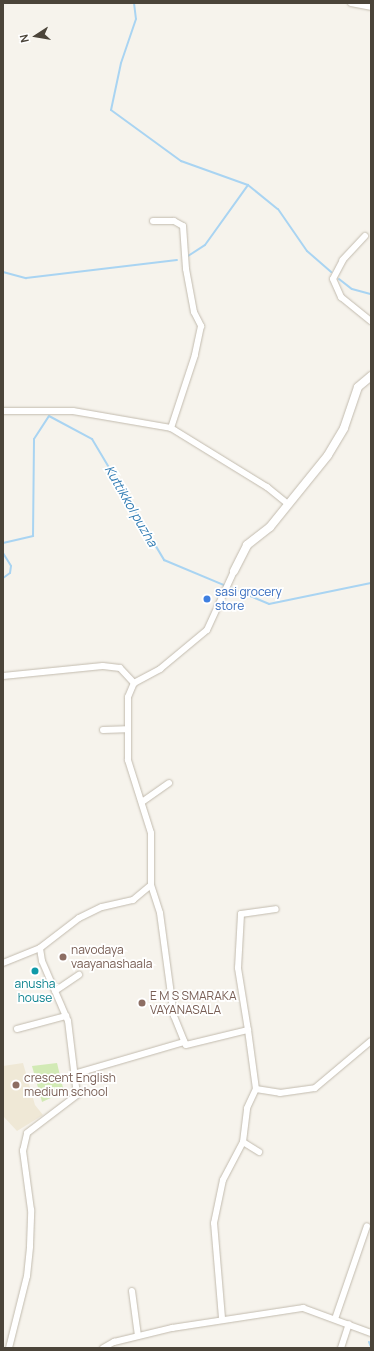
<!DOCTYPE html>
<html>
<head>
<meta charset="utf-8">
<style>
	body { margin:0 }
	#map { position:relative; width:374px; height:1351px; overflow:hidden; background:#f6f3ec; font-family:Manrope,sans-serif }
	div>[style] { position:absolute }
	.education>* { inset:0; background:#efe8d6 }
	.green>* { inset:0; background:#d2eab5 }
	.stream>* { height:2px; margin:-1px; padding:0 1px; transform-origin:1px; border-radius:1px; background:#a9d4f2 }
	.roads { filter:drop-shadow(0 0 1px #c2bbae) drop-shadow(0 0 1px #c2bbae) }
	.minor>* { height:6px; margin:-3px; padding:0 3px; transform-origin:3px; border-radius:3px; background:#fff }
	.tertiary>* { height:8px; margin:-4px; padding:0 4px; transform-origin:4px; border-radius:4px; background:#fff }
	.dots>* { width:11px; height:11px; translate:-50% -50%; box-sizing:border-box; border:2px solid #fff; border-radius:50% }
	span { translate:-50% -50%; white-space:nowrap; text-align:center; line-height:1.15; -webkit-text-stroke:3.5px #fff; paint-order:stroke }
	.shop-label { font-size:12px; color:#366cbe }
	.left { translate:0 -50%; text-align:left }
	.education-label { font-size:12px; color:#785e54 }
	.culture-label { font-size:12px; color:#0d838f }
	.water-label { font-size:13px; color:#2e7ab2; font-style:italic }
	.frame { position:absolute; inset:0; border:4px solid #4b4439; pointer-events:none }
	.north { position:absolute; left:16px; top:16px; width:40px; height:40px; -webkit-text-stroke:3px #fff; paint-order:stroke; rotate:258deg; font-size:11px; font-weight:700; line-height:16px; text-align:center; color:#4b4439 }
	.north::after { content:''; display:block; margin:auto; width:14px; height:18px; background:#4b4439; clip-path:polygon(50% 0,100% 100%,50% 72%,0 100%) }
</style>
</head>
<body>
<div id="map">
	<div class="education">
		<i style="clip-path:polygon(23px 1063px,35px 1105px,43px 1115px,17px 1131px,3px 1116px,3px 1066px)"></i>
	</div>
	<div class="green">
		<i style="clip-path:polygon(57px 1063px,64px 1092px,42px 1102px,32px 1066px)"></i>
	</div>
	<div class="stream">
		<i style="left:134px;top:3px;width:16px;rotate:83deg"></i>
		<i style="left:136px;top:19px;width:46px;rotate:108.8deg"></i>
		<i style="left:121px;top:63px;width:48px;rotate:102deg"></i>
		<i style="left:111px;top:110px;width:87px;rotate:36.1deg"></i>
		<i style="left:181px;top:161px;width:71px;rotate:19.7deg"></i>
		<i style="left:188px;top:256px;width:20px;rotate:-33deg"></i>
		<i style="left:205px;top:245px;width:74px;rotate:-54.4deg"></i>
		<i style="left:248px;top:185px;width:38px;rotate:39deg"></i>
		<i style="left:278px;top:209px;width:51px;rotate:55.4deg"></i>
		<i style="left:307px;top:251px;width:32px;rotate:41deg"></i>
		<i style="left:3px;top:272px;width:24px;rotate:15deg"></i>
		<i style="left:26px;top:278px;width:152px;rotate:-6.8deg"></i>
		<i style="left:339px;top:279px;width:16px;rotate:38deg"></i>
		<i style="left:352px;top:289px;width:20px;rotate:15deg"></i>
		<i style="left:3px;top:543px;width:31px;rotate:-13deg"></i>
		<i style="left:33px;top:536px;width:97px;rotate:-89.4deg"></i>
		<i style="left:34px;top:439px;width:27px;rotate:-57deg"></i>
		<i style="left:49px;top:416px;width:49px;rotate:28.1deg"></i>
		<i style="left:92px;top:439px;width:141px;rotate:59.2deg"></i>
		<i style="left:164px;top:560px;width:114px;rotate:22.7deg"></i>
		<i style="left:269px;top:604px;width:104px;rotate:-11.6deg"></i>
		<i style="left:3px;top:553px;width:15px;rotate:58deg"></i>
		<i style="left:11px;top:566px;width:7px;rotate:98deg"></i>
		<i style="left:10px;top:573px;width:9px;rotate:144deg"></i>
		<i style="left:369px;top:1342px;width:5px;rotate:68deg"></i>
	</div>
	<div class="roads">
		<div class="minor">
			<i style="left:351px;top:3px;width:20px;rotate:11deg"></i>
			<i style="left:153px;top:221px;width:21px"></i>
			<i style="left:174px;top:221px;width:10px;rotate:29deg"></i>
			<i style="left:183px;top:226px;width:43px;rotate:86deg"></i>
			<i style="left:186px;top:269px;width:44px;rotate:79.5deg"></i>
			<i style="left:194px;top:312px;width:16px;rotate:63deg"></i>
			<i style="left:201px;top:326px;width:30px;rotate:102deg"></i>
			<i style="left:195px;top:355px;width:77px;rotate:108.2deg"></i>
			<i style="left:365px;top:236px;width:33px;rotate:133deg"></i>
			<i style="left:343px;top:260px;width:21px;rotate:118deg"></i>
			<i style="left:333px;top:279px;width:20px;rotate:66deg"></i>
			<i style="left:341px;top:297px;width:38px;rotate:39deg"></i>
			<i style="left:3px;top:411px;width:70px"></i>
			<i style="left:73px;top:411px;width:99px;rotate:9.8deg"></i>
			<i style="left:171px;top:428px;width:113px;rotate:31.6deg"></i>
			<i style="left:267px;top:487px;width:27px;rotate:39deg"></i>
			<i style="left:3px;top:676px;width:100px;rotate:-5.7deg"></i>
			<i style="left:103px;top:666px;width:17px;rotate:7deg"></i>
			<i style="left:120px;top:668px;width:21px;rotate:47deg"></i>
			<i style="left:103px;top:730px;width:23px;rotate:-2deg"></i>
			<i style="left:142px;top:802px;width:33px;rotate:-35deg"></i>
			<i style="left:151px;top:885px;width:29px;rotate:72deg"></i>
			<i style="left:160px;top:913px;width:104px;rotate:82.3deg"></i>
			<i style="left:174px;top:1016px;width:31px;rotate:68deg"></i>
			<i style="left:186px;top:1045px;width:64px;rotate:-13.6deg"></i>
			<i style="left:248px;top:1030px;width:60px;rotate:82.3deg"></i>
			<i style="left:256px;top:1089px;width:24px;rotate:9deg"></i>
			<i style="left:280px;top:1093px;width:35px;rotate:-8deg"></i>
			<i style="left:315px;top:1088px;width:73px;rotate:-40deg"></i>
			<i style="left:3px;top:963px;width:40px;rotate:-22deg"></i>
			<i style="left:55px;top:991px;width:29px;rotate:-34deg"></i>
			<i style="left:17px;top:1029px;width:51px;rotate:-14.9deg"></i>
			<i style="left:248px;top:1030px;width:63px;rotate:-99.2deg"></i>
			<i style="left:238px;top:968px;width:54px;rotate:-86.8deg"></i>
			<i style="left:241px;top:914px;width:35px;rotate:-8deg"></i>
			<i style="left:74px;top:1074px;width:115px;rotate:-16.2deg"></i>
			<i style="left:243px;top:1142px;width:19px;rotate:32deg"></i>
			<i style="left:132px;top:1291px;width:45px;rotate:82.4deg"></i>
			<i style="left:222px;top:1318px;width:95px;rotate:-94.8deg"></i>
			<i style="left:214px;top:1223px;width:44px;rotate:-78.2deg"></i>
			<i style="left:223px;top:1180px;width:43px;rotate:-62.2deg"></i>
			<i style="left:243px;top:1142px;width:34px;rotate:-83deg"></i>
			<i style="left:247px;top:1108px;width:21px;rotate:-65deg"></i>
			<i style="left:335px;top:1319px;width:98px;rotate:-71deg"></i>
			<i style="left:9px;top:1348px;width:74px;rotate:-76deg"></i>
			<i style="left:27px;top:1276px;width:30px;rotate:-84deg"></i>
			<i style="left:30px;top:1246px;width:36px;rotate:-88deg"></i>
			<i style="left:31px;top:1210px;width:60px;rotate:-97.7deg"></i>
			<i style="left:23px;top:1151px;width:18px;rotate:-77deg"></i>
			<i style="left:27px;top:1133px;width:63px;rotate:-37.2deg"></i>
			<i style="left:77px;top:1095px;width:75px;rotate:-96.9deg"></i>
			<i style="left:68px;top:1021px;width:65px;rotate:-113.4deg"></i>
			<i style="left:42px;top:961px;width:13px;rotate:-99deg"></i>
			<i style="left:40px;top:948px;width:49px;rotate:-37.6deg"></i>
			<i style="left:79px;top:918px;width:25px;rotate:-26deg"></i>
			<i style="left:102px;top:907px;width:32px;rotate:-13deg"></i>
			<i style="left:133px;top:900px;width:23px;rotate:-40deg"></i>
			<i style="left:151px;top:885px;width:52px;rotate:-90deg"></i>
			<i style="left:151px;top:833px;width:77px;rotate:-107.5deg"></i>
			<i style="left:128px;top:760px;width:63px;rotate:-90deg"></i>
			<i style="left:128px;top:697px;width:15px;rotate:-67deg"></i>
			<i style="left:134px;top:683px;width:30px;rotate:-28deg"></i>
			<i style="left:160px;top:669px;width:61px;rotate:-39.7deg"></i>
			<i style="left:207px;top:630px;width:65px;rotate:-65.4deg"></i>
			<i style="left:103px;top:1348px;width:13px;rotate:-29deg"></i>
			<i style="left:114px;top:1342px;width:60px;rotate:-13.6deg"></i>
			<i style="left:172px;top:1328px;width:133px;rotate:-8.7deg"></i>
			<i style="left:303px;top:1308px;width:72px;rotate:20.2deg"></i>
			<i style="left:341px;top:1348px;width:25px;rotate:-72deg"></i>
		</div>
		<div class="tertiary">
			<i style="left:234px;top:571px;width:29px;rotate:-63deg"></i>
			<i style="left:247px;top:545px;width:29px;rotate:-38deg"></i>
			<i style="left:270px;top:527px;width:92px;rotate:-51.1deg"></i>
			<i style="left:328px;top:455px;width:31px;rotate:-59deg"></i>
			<i style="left:344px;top:428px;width:43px;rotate:-71.1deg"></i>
			<i style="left:358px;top:387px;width:17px;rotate:-40deg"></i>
		</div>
	</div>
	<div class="dots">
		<i style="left:207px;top:599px;background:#3f7fe0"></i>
		<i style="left:63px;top:957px;background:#8d6e63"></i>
		<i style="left:35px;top:971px;background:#0f9aa8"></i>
		<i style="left:142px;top:1003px;background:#8d6e63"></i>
		<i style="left:16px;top:1085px;background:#8d6e63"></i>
	</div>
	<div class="shop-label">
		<span class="left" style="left:215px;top:599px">sasi grocery<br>store</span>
	</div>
	<div class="education-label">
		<span class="left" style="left:71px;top:957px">navodaya<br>vaayanashaala</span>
		<span class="left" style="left:150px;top:1003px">E M S SMARAKA<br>VAYANASALA</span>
		<span class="left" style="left:24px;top:1085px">crescent English<br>medium school</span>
	</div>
	<div class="culture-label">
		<span style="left:35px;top:991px">anusha<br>house</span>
	</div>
	<div class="water-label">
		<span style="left:131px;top:506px;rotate:60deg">Kuttikkol puzha</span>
	</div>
	<div class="frame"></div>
	<div class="north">N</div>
</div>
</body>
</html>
